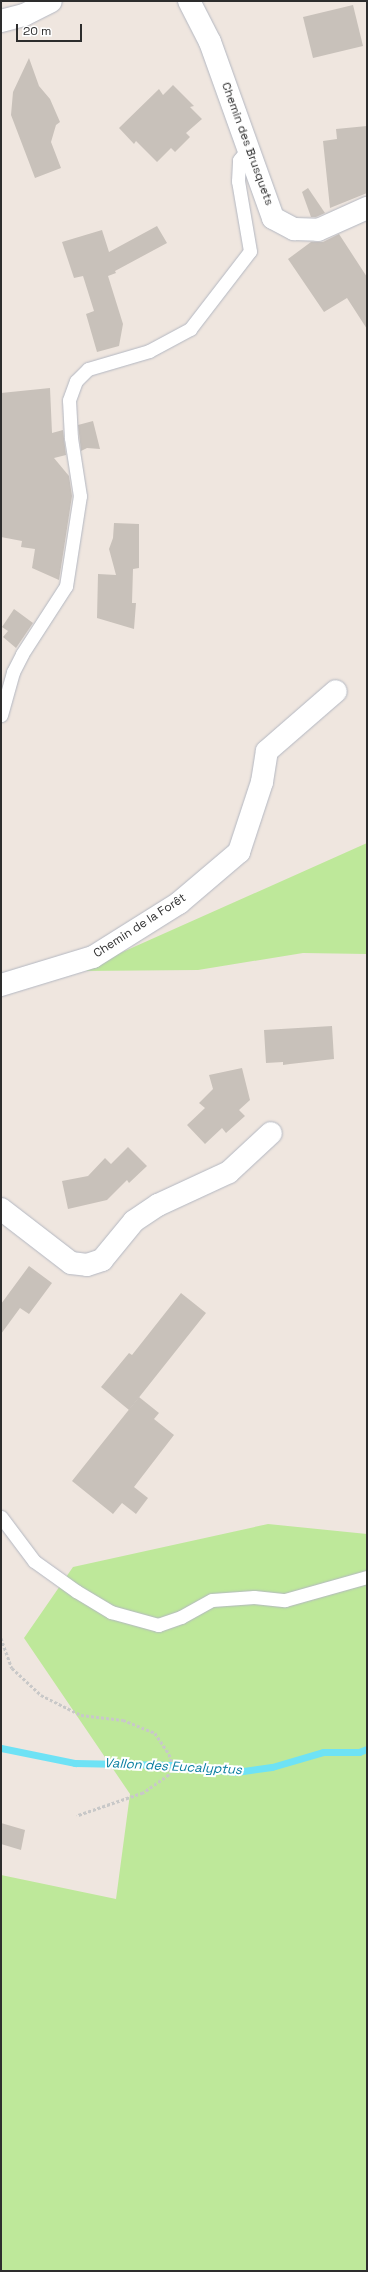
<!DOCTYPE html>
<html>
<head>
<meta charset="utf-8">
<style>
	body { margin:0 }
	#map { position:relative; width:368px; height:2272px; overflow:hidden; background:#efe6df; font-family:"Space Grotesk",sans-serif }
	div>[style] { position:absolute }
	.green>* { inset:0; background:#bee89a }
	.stream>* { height:7px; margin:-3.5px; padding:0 3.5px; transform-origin:3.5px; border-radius:3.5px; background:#6ee2f5 }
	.building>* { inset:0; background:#c8c1ba }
	.path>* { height:2.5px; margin-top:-1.25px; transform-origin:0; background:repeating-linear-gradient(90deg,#c8c8c8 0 3px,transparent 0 5px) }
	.roads { filter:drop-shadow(0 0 1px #b3b7c1) drop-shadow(0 0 1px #b3b7c1) }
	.lane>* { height:13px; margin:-6.5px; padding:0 6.5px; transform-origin:6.5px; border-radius:6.5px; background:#fff }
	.street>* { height:22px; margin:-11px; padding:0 11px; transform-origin:11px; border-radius:11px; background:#fff }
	span { translate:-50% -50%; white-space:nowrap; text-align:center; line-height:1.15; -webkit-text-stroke:4px #fff; paint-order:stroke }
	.street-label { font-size:12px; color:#2d2d2d }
	.water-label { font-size:13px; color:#087ea0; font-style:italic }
	.frame { position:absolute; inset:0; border:2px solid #2d2d2d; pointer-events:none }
	.scale { position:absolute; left:16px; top:24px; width:66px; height:18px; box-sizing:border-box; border:2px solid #2d2d2d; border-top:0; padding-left:5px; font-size:12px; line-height:14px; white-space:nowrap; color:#2d2d2d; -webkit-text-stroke:3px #fff; paint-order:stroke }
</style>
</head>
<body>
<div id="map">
	<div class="green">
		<i style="clip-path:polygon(367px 843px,367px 954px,303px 953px,198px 970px,80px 971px)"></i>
		<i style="clip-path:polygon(268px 1524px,367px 1534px,367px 2271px,1px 2271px,1px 1875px,116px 1899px,130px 1794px,24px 1638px,73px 1567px)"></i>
	</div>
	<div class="stream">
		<i style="left:1px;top:1748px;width:76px;rotate:11.5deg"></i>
		<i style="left:75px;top:1763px;width:98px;rotate:1.2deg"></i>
		<i style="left:173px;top:1765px;width:63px;rotate:6.3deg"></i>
		<i style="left:236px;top:1772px;width:36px;rotate:-8deg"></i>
		<i style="left:272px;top:1767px;width:53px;rotate:-16.4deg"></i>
		<i style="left:323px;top:1752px;width:36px"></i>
		<i style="left:359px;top:1752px;width:9px;rotate:-21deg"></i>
	</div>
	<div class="building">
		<i style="clip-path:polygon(353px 5px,363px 46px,313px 58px,303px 17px)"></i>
		<i style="clip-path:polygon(29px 58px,39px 86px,50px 99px,60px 122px,56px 125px,51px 142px,61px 168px,35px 178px,11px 115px,13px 92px)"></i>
		<i style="clip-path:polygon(173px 85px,194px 106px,190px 107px,202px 119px,186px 133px,190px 137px,175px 152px,171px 148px,157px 162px,136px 141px,134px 144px,119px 128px,159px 89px,163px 95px)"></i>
		<i style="clip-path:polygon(367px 126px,367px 193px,330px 208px,323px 141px,337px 139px,336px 129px)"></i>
		<i style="clip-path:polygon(308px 188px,325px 213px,316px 217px,311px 217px,302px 192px)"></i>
		<i style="clip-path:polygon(157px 226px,167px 243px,115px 271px,116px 273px,108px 276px,123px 324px,119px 346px,97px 352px,86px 314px,94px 311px,83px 276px,74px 278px,62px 242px,102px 230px,109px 252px)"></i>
		<i style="clip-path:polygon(339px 234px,367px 277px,367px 329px,347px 298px,324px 312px,288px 259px,311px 242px,323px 242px)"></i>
		<i style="clip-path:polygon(50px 388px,52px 433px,63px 430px,66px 455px,54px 458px,69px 476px,72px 496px,59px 580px,32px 568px,35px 549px,21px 547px,22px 541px,1px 537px,1px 393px)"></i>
		<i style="clip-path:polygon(93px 421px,100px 449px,87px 448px,81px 451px,78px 425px)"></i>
		<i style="clip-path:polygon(114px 523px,139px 524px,139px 568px,133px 569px,132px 603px,136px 603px,134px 629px,97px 618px,98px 574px,116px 575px,109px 549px,113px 538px)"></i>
		<i style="clip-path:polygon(14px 609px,33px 623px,16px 648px,3px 637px,8px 631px,2px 627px)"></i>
		<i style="clip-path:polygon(332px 1026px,334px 1059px,290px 1064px,283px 1065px,283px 1062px,266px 1063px,264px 1030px)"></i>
		<i style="clip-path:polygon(242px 1068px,250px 1100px,239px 1110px,245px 1116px,226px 1133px,222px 1128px,205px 1144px,187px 1125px,205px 1108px,199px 1103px,213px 1089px,209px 1075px)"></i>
		<i style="clip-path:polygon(128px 1147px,147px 1166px,129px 1183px,127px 1180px,107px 1200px,68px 1209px,62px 1181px,88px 1176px,105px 1158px,111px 1164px)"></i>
		<i style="clip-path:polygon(29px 1266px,52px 1283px,29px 1314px,20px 1308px,1px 1334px,1px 1304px)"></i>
		<i style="clip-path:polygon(181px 1293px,206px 1313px,129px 1410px,101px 1387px,129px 1353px,132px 1355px)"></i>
		<i style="clip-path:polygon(139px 1397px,159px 1413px,154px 1419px,174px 1435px,134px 1487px,148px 1498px,136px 1514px,122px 1503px,113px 1514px,72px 1481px)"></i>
		<i style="clip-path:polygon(1px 1823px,25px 1830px,21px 1850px,1px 1844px)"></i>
	</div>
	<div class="path">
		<i style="left:1px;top:1638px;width:32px;rotate:70deg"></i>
		<i style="left:12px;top:1668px;width:40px;rotate:43deg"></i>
		<i style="left:41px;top:1695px;width:45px;rotate:26.6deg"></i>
		<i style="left:81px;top:1715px;width:42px;rotate:6.8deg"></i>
		<i style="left:123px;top:1720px;width:35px;rotate:22deg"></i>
		<i style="left:155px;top:1733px;width:25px;rotate:56deg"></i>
		<i style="left:169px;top:1754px;width:12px;rotate:70deg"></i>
		<i style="left:173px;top:1765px;width:11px;rotate:112deg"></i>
		<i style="left:169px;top:1775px;width:32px;rotate:145deg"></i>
		<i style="left:143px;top:1793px;width:70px;rotate:160.8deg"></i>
	</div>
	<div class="roads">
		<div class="lane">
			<i style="left:1px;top:715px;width:45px;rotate:-74.4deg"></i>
			<i style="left:13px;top:672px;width:20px;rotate:-63deg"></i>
			<i style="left:22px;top:654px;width:81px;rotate:-57.1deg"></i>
			<i style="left:66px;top:586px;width:91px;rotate:-81.2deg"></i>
			<i style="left:80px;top:496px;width:59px;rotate:-98.8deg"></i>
			<i style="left:71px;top:438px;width:38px;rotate:-93deg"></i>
			<i style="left:69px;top:400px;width:20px;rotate:-70deg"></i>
			<i style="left:76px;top:381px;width:17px;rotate:-45deg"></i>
			<i style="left:88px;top:369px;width:64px;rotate:-16.4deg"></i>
			<i style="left:149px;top:351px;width:47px;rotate:-28.2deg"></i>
			<i style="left:190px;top:329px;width:98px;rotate:-52.4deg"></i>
			<i style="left:250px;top:251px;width:71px;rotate:-99.7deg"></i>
			<i style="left:238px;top:181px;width:21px;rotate:-87deg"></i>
			<i style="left:239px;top:160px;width:16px;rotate:-52deg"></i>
			<i style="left:1px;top:1517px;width:55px;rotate:53.1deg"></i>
			<i style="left:34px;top:1561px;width:52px;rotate:35.5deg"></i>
			<i style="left:76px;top:1591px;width:41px;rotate:31deg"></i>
			<i style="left:111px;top:1612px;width:49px;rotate:15.5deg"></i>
			<i style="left:158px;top:1625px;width:24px;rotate:-19deg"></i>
			<i style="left:181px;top:1617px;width:35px;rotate:-29deg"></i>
			<i style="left:212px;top:1600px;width:42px;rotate:-4.1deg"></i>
			<i style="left:254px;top:1597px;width:31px;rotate:6deg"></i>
			<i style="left:285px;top:1600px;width:85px;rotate:-15.7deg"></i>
		</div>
		<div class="street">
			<i style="left:189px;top:1px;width:46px;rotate:62.9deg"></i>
			<i style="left:210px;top:42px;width:187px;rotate:70.3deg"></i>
			<i style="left:273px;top:218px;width:24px;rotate:28deg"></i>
			<i style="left:294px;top:229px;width:24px;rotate:2deg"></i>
			<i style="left:318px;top:230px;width:54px;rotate:-24.2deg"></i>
			<i style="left:1px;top:21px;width:24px;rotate:-15deg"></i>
			<i style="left:24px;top:15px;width:30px;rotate:-27deg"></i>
			<i style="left:1px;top:985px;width:96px;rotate:-16.9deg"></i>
			<i style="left:93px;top:957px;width:102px;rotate:-32.1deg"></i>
			<i style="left:179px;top:903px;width:79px;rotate:-40.4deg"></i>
			<i style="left:239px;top:852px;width:74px;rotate:-71.8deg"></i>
			<i style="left:262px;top:782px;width:31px;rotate:-81deg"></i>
			<i style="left:267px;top:751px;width:91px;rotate:-41deg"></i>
			<i style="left:1px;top:1209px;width:88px;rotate:37.6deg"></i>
			<i style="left:71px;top:1263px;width:16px;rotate:7deg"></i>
			<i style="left:87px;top:1265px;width:16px;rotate:-18deg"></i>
			<i style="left:102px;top:1260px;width:50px;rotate:-50.6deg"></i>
			<i style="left:134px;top:1221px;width:29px;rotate:-34deg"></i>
			<i style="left:158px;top:1205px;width:78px;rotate:-24.9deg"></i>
			<i style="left:229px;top:1172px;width:57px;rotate:-42.9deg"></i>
		</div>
	</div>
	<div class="street-label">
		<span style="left:247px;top:144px;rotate:70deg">Chemin des Brusquets</span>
		<span style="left:140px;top:926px;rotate:-33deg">Chemin de la Forêt</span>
	</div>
	<div class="water-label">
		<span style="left:173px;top:1767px;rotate:3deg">Vallon des Eucalyptus</span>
	</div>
	<div class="frame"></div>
	<div class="scale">20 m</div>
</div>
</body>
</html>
